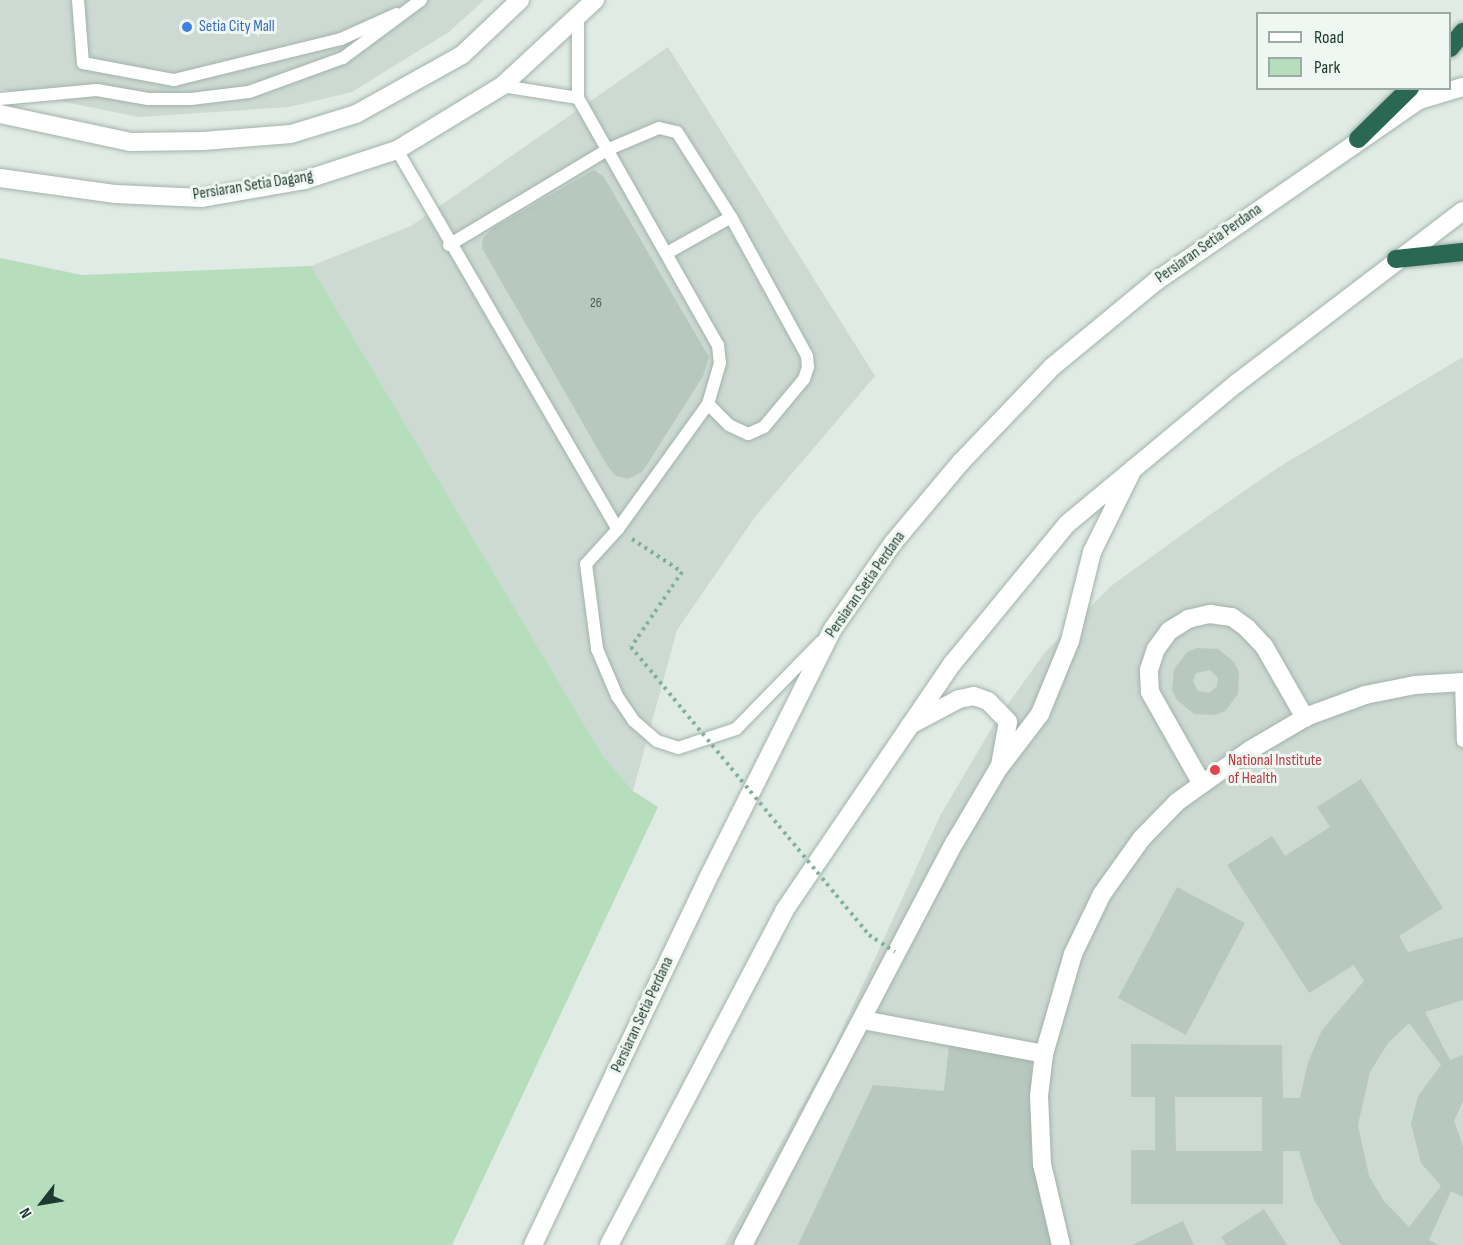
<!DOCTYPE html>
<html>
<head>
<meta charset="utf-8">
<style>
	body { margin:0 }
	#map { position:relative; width:1463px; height:1245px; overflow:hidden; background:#dfebe4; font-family:"Sofia Sans Condensed",sans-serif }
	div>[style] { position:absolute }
	.built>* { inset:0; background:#cddad3 }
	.green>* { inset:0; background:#b6ddbc }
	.building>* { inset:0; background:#b7c8bf }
	.path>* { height:4px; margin-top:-2px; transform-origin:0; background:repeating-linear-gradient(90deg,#7eaf9a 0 3px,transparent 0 7.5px) }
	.roads { filter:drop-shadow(0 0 2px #a2b3aa) drop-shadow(0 0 2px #a2b3aa) }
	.lane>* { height:12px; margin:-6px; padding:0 6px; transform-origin:6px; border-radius:6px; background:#fff }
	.street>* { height:18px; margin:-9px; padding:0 9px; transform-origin:9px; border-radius:9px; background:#fff }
	.secondary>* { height:18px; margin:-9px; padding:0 9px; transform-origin:9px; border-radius:9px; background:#fff }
	.highway>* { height:18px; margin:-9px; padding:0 9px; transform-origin:9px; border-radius:9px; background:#2a6854 }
	.path-bridge>* { height:4px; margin-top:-2px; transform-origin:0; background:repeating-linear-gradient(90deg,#7eaf9a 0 3px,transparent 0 7.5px) }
	.dots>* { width:16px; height:16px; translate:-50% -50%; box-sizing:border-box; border:3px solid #eff7f2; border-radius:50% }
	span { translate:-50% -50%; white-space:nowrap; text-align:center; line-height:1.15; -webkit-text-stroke:6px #eff7f2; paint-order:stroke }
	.number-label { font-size:14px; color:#455e54 }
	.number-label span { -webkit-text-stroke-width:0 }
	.shop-label { font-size:16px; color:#366cbe }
	.left { translate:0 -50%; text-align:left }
	.street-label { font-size:16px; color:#1f3b30 }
	.health-label { font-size:16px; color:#be3a42 }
	.legend { position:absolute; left:1256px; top:12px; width:195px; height:78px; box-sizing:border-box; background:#eff7f2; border:2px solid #9caca4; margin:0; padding:8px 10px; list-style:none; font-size:18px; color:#1f3b30 }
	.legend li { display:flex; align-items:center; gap:12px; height:30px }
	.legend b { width:30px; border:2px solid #9caca4 }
	.north { position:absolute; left:12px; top:1173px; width:60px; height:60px; -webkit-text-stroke:4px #eff7f2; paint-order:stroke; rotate:239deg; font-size:16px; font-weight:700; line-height:24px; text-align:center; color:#1f3b30 }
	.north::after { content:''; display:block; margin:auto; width:21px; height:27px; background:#1f3b30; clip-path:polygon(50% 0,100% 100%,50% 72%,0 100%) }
</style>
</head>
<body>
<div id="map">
	<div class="built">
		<i style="clip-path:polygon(0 0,484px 0,449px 32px,352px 92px,289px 107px,139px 117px,0 89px)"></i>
		<i style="clip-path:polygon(668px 47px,875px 376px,755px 517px,677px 630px,633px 791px,603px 756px,311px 266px,411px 226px)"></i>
		<i style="clip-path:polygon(1463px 357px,1463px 1245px,724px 1245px,832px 1052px,940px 816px,994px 724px,1045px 652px,1111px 586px,1201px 521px,1279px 467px)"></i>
	</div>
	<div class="green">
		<i style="clip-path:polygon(0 258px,82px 275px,311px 266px,603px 756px,633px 791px,658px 807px,452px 1245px,0 1245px)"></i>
	</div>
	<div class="building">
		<i style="clip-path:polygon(594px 170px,604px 177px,709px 357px,703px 376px,650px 460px,642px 472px,628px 479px,616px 476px,608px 467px,482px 248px,483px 238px,493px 228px)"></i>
		<i style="clip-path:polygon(evenodd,1197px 648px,1218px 649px,1234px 662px,1239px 672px,1238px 694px,1225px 711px,1215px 715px,1194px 714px,1177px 700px,1172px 690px,1174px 669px,1187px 652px,1197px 648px,1210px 670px,1218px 678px,1217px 686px,1209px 693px,1198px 691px,1193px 681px,1196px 673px,1210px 670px)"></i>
		<i style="clip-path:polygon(evenodd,1361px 779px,1443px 908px,1399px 936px,1408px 952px,1463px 937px,1463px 1000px,1425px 1012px,1450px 1060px,1463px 1055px,1463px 1101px,1454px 1121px,1463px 1146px,1463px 1197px,1451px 1191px,1429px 1240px,1439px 1245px,1341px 1245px,1314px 1200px,1299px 1151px,1283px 1151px,1283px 1204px,1131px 1204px,1131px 1150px,1155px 1150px,1155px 1097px,1131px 1097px,1131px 1044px,1282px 1045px,1283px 1098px,1300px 1098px,1308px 1062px,1322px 1030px,1364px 981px,1354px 965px,1309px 993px,1227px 865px,1272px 836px,1285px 856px,1330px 827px,1317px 807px,1361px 779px,1409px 1023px,1441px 1065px,1418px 1096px,1411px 1124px,1421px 1163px,1441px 1186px,1409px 1227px,1384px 1201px,1369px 1176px,1358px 1125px,1370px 1072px,1388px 1043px,1409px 1023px,1361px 779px,1175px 1097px,1262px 1097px,1262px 1151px,1176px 1151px,1175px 1097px)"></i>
		<i style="clip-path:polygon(1177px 887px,1245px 923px,1186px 1035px,1118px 998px)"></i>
		<i style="clip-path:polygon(949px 1045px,1031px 1056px,1031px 1158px,1051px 1245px,798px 1245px,873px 1085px,944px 1091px)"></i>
		<i style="clip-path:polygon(1264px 1209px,1287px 1245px,1226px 1245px,1221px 1237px)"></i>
		<i style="clip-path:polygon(1183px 1221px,1194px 1245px,1132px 1245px)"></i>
	</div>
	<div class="path">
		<i style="left:632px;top:539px;width:60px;rotate:33.4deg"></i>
	</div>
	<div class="roads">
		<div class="lane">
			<i style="left:78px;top:0;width:63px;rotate:85.5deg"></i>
			<i style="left:83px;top:63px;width:93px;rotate:10.6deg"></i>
			<i style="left:174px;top:80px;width:172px;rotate:-13.8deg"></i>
			<i style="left:341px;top:39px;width:61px;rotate:-24.1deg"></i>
			<i style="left:578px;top:17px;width:81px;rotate:90deg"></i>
			<i style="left:578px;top:98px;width:284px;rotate:60.5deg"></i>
			<i style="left:718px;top:345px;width:18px;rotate:84deg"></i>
			<i style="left:720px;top:363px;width:43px;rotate:106.3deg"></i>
			<i style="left:708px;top:404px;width:154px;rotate:125.8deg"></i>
			<i style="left:502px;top:86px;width:77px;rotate:9deg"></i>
			<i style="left:0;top:99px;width:97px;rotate:-5.3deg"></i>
			<i style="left:97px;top:90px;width:52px;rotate:10deg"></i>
			<i style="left:148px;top:99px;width:43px"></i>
			<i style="left:191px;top:99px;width:58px;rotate:-6.9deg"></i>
			<i style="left:249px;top:92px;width:100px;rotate:-19.9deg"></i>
			<i style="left:343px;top:58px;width:97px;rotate:-36.6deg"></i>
			<i style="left:397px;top:150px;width:439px;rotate:59.8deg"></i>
			<i style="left:618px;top:529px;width:47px;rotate:132.4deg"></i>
			<i style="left:586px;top:564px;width:86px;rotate:82.6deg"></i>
			<i style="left:597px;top:649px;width:51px;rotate:66.9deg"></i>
			<i style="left:617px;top:696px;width:30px;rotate:56deg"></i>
			<i style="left:634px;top:721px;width:30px;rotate:41deg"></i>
			<i style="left:657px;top:741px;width:22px;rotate:18deg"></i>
			<i style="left:678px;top:748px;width:61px;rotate:-18.1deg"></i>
			<i style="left:736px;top:729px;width:122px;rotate:-45.7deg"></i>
			<i style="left:449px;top:245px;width:187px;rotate:-31deg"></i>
			<i style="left:609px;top:149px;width:54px;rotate:-22.8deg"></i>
			<i style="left:659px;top:128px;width:18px;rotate:13deg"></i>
			<i style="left:677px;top:132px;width:101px;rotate:57.6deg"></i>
			<i style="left:731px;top:217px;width:158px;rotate:61.3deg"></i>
			<i style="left:807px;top:356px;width:11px;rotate:85deg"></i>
			<i style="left:808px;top:367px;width:13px;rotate:108deg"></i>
			<i style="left:804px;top:379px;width:62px;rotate:129.8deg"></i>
			<i style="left:764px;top:427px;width:17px;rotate:156deg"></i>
			<i style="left:748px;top:434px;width:21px;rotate:-155deg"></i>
			<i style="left:729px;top:425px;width:30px;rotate:-135deg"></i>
			<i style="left:667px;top:253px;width:73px;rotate:-29.4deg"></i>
			<i style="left:1461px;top:682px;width:59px;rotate:88.1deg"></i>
		</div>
		<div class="street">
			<i style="left:910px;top:725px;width:55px;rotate:-28deg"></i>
			<i style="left:959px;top:699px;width:15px;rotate:-11deg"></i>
			<i style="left:974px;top:696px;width:15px;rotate:20deg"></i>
			<i style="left:988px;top:701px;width:29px;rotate:46deg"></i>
			<i style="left:1008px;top:722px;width:44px;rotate:100.5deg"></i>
			<i style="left:1202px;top:784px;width:106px;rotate:-119.5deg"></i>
			<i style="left:1150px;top:692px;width:22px;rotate:-93deg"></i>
			<i style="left:1149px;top:670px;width:22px;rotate:-72deg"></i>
			<i style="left:1156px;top:649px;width:22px;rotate:-54deg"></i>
			<i style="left:1169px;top:631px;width:22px;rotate:-32deg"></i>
			<i style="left:1188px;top:619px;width:23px;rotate:-13deg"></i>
			<i style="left:1210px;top:614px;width:22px;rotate:8deg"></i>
			<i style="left:1232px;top:617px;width:19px;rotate:36deg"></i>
			<i style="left:1247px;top:628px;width:25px;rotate:47deg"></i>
			<i style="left:1264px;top:646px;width:83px;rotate:60.3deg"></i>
			<i style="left:863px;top:1020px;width:184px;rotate:10.6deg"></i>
			<i style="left:743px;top:1245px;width:455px;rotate:-62.3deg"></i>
			<i style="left:955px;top:842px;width:85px;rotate:-59.5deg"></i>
			<i style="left:998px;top:769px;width:69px;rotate:-52.6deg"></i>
			<i style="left:1040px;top:714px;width:79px;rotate:-67.7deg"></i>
			<i style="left:1070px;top:641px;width:92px;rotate:-76.1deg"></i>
			<i style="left:1092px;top:552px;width:93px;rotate:-63.7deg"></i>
			<i style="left:1061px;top:1245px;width:83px;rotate:-103.2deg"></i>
			<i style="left:1042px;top:1164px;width:68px;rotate:-92.5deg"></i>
			<i style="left:1039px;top:1096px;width:42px;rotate:-83.2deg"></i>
			<i style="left:1044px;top:1054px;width:104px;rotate:-73.8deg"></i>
			<i style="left:1073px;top:954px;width:67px;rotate:-64.2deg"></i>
			<i style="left:1102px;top:894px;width:69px;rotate:-54.5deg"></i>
			<i style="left:1142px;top:838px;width:50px;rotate:-45.8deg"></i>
			<i style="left:1177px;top:802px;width:90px;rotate:-35.5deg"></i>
			<i style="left:1250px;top:750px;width:67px;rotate:-30.4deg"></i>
			<i style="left:1308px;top:716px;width:61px;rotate:-20.2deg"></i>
			<i style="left:1365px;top:695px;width:51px;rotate:-11.3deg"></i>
			<i style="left:1415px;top:685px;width:48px;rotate:-3.6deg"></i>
		</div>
		<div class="secondary">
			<i style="left:0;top:114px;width:134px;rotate:12.1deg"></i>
			<i style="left:131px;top:142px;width:72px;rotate:-0.8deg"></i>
			<i style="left:203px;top:141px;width:88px;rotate:-4.5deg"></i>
			<i style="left:291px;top:134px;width:68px;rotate:-17.1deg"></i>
			<i style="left:356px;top:114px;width:121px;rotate:-29.1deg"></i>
			<i style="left:462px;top:55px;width:80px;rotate:-43.5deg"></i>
			<i style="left:0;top:178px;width:117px;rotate:7.9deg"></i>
			<i style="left:116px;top:194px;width:86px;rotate:2.7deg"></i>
			<i style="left:202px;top:198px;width:105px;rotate:-9.9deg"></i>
			<i style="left:305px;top:180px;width:97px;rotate:-18.1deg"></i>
			<i style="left:397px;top:150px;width:123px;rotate:-31.4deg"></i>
			<i style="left:502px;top:86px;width:127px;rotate:-42.8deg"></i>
			<i style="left:533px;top:1245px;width:413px;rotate:-64.5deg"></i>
			<i style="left:711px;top:872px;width:271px;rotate:-63.4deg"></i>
			<i style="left:832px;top:630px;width:106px;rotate:-55deg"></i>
			<i style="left:893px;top:543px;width:106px;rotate:-50deg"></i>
			<i style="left:961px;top:462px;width:132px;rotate:-46.2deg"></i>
			<i style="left:1052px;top:367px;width:134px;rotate:-39.5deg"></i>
			<i style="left:1155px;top:282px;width:321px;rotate:-34.6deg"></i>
			<i style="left:1419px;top:100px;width:46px;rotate:-16.5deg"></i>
			<i style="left:609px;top:1245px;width:377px;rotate:-62.3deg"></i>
			<i style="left:784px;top:911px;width:299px;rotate:-55.8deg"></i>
			<i style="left:952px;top:664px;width:181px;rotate:-50.6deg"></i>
			<i style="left:1067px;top:524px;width:221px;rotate:-39.7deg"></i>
			<i style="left:1237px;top:383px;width:284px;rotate:-37.3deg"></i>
		</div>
		<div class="highway">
			<i style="left:1450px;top:48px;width:21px;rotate:-51deg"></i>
			<i style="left:1358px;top:139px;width:73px;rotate:-44.4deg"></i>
			<i style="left:1396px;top:259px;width:67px;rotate:-6deg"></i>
		</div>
	</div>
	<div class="path-bridge">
		<i style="left:682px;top:572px;width:91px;rotate:124.2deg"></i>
		<i style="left:631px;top:647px;width:374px;rotate:50.4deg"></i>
		<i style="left:869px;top:935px;width:31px;rotate:33deg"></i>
	</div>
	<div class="dots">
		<i style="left:187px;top:27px;background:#3f7fe0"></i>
		<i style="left:1215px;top:770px;background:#e0444e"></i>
	</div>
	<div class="number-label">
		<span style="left:596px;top:303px">26</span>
	</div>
	<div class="shop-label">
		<span class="left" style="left:199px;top:27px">Setia City Mall</span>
	</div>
	<div class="street-label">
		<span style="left:253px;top:186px;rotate:-9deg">Persiaran Setia Dagang</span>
		<span style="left:1209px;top:244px;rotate:-35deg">Persiaran Setia Perdana</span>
		<span style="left:866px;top:585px;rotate:-55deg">Persiaran Setia Perdana</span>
		<span style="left:643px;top:1015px;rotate:-65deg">Persiaran Setia Perdana</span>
	</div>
	<div class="health-label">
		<span class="left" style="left:1228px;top:770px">National Institute<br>of Health</span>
	</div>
	<ul class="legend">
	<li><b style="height:8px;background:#fff"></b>Road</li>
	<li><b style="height:16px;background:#b6ddbc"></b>Park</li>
	</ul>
	<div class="north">N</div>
</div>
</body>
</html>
